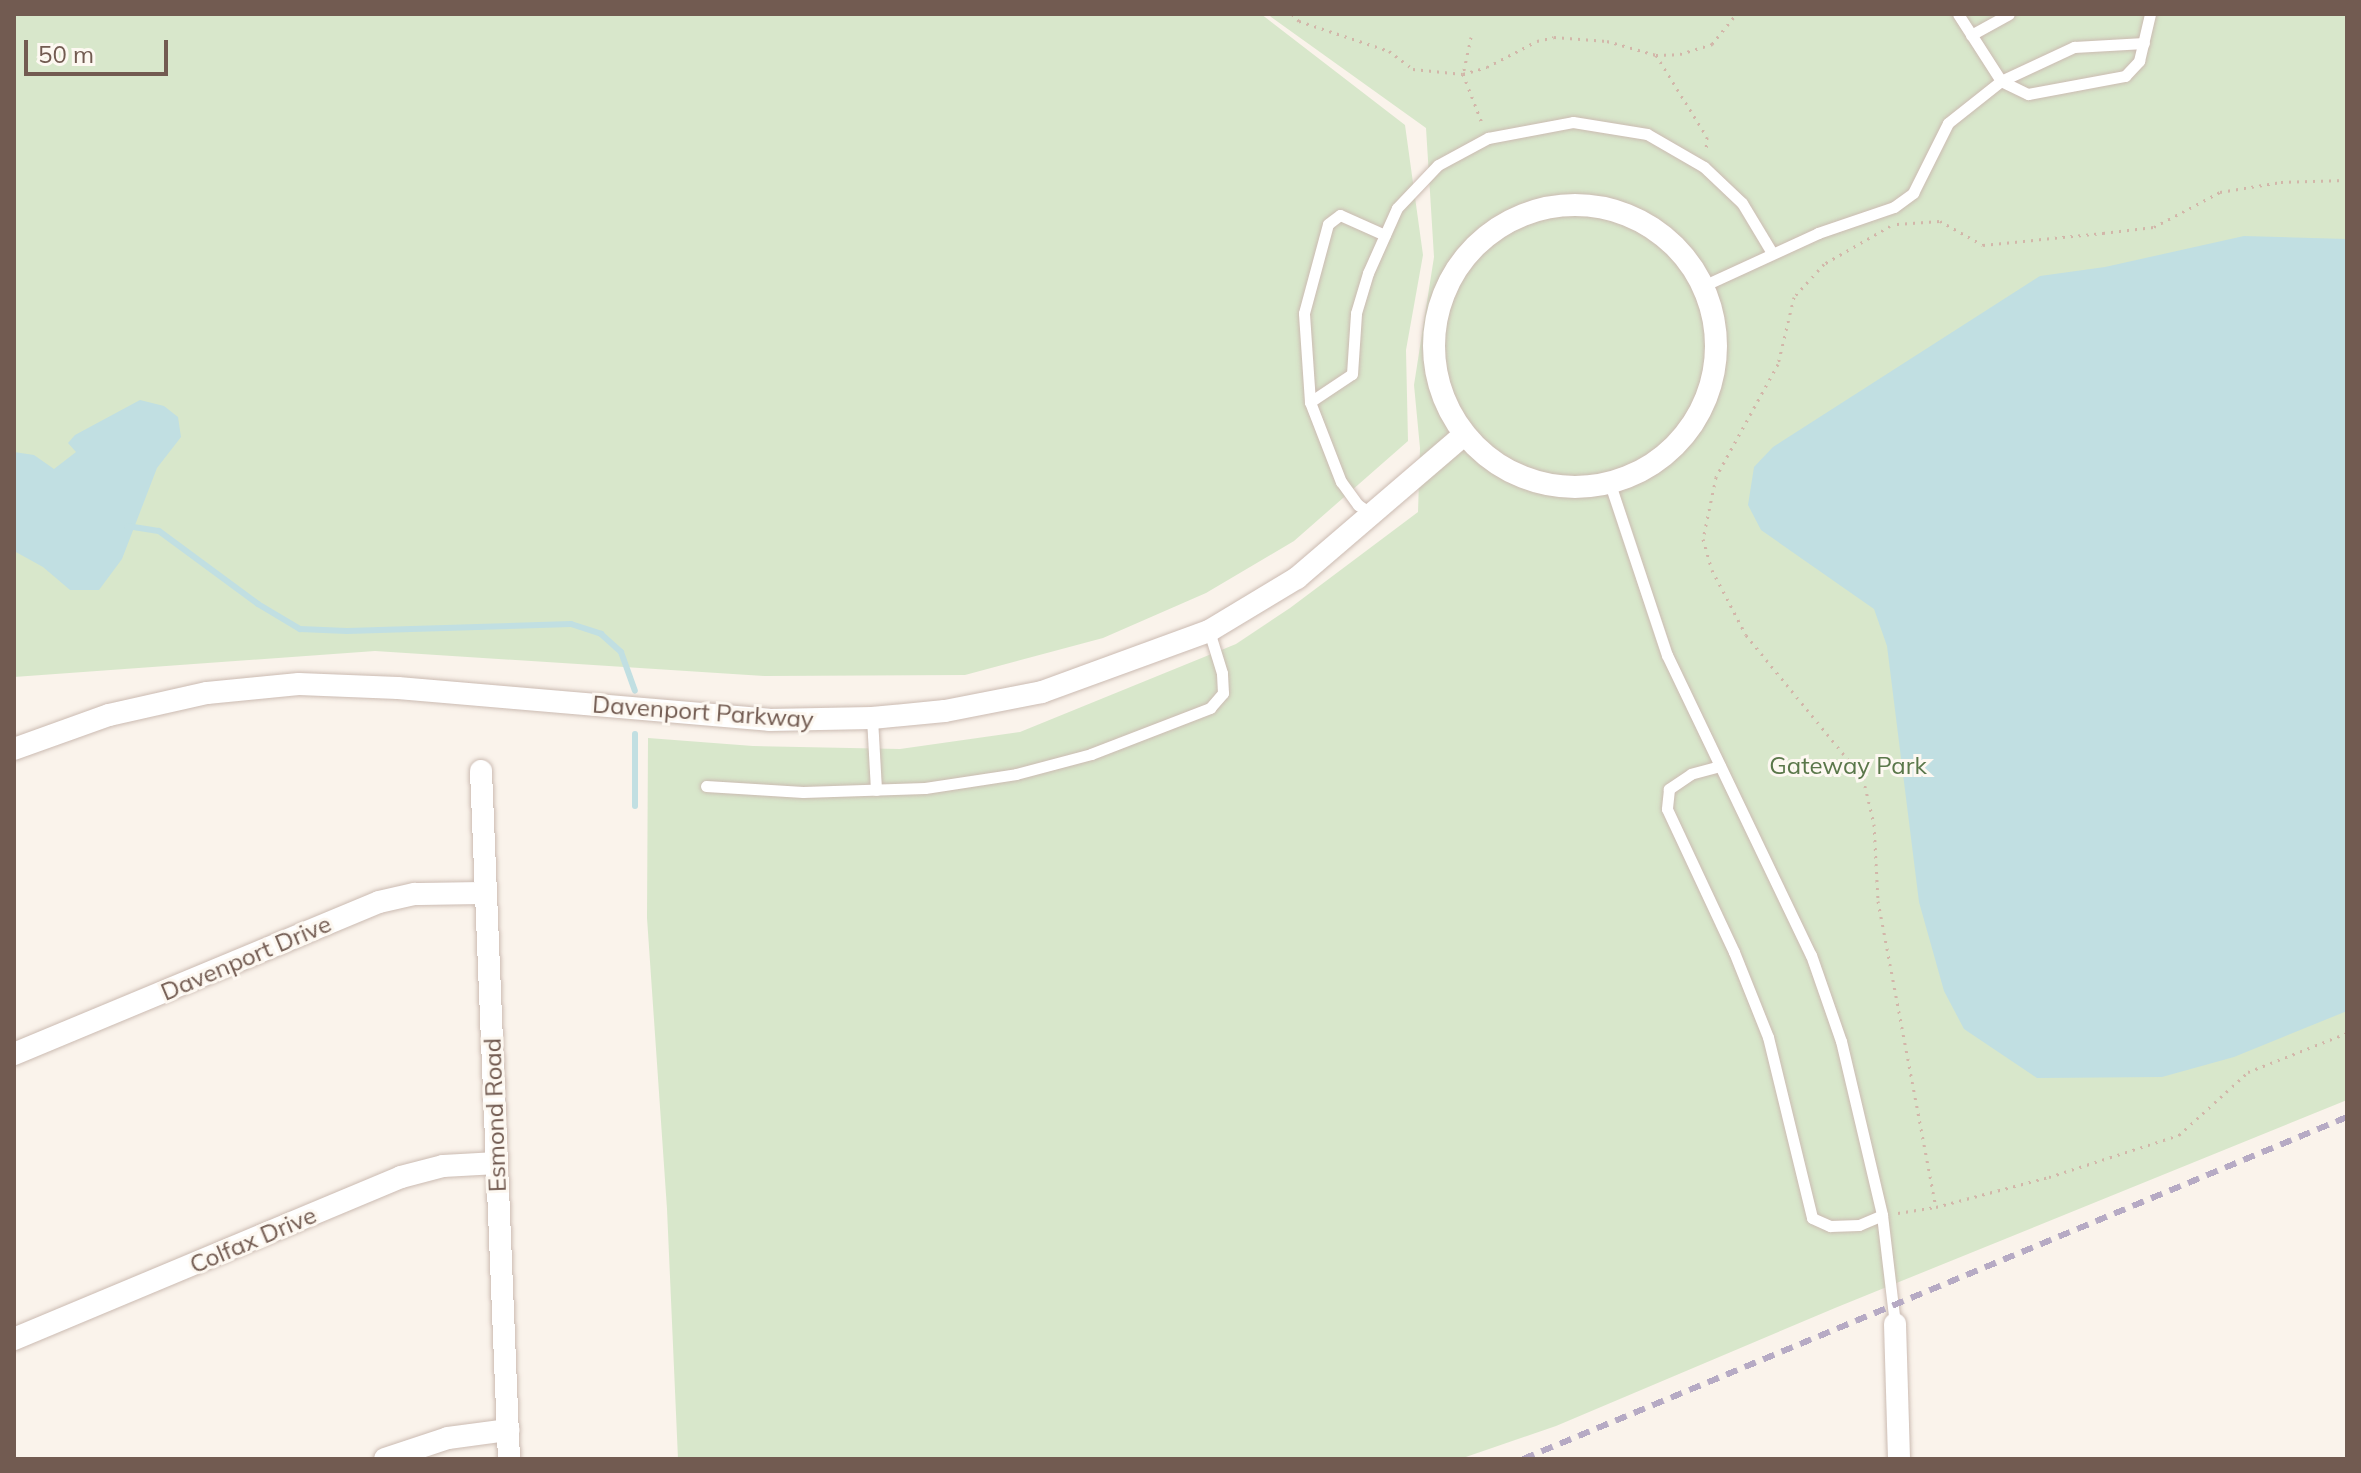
<!DOCTYPE html>
<html>
<head>
<meta charset="utf-8">
<style>
	body { margin:0 }
	#map { position:relative; width:2361px; height:1473px; overflow:hidden; background:#faf3eb; font-family:Mulish,sans-serif }
	div>[style] { position:absolute }
	.green>* { inset:0; background:#d8e7cb }
	.water>* { inset:0; background:#c1dfe2 }
	.stream>* { height:6px; margin:-3px; padding:0 3px; transform-origin:3px; border-radius:3px; background:#c1dfe2 }
	.path>* { height:3px; margin-top:-1.5px; transform-origin:0; background:repeating-linear-gradient(90deg,#d2b6a9 0 2px,transparent 0 8px) }
	.roads { filter:drop-shadow(0 0 2px #cbbbb2) drop-shadow(0 0 2px #cbbbb2) }
	.service>* { height:11px; margin:-5.5px; padding:0 5.5px; transform-origin:5.5px; border-radius:5.5px; background:#fff }
	.minor>* { height:22px; margin:-11px; padding:0 11px; transform-origin:11px; border-radius:11px; background:#fff }
	.minor>.ring { margin:-11px; padding:0; box-sizing:content-box; background:none; border:22px solid #fff; border-radius:50% }
	.rail>* { height:6px; margin-top:-3px; transform-origin:0; background:repeating-linear-gradient(90deg,#b6aac4 0 12px,transparent 0 20px) }
	span { translate:-50% -50%; white-space:nowrap; text-align:center; line-height:1.15; -webkit-text-stroke:6px #fdf8f1; paint-order:stroke }
	.street-label { font-size:24px; color:#725b51 }
	.park-label { font-size:24px; color:#5a774a }
	.frame { position:absolute; inset:0; border:16px solid #725b51; pointer-events:none }
	.scale { position:absolute; left:24px; top:40px; width:144px; height:36px; box-sizing:border-box; border:4px solid #725b51; border-top:0; padding-left:10px; font-size:24px; line-height:28px; white-space:nowrap; color:#725b51; -webkit-text-stroke:6px #fdf8f1; paint-order:stroke }
</style>
</head>
<body>
<div id="map">
	<div class="green">
		<i style="clip-path:polygon(14px 14px,1261px 14px,1405px 125px,1423px 255px,1406px 350px,1408px 441px,1294px 541px,1206px 593px,1103px 638px,965px 675px,764px 676px,375px 651px,14px 677px)"></i>
		<i style="clip-path:polygon(1267px 14px,2347px 14px,2347px 1100px,1835px 1308px,1556px 1426px,1460px 1459px,678px 1459px,667px 1209px,647px 918px,648px 738px,753px 746px,900px 749px,1020px 732px,1236px 644px,1290px 608px,1418px 512px,1420px 448px,1414px 385px,1434px 257px,1426px 128px)"></i>
	</div>
	<div class="water">
		<i style="clip-path:polygon(2244px 236px,2347px 239px,2347px 1011px,2234px 1057px,2162px 1077px,2037px 1078px,1964px 1029px,1944px 991px,1919px 902px,1887px 646px,1874px 609px,1761px 530px,1748px 505px,1754px 467px,1773px 447px,2040px 276px,2105px 267px)"></i>
		<i style="clip-path:polygon(140px 400px,164px 406px,178px 417px,181px 437px,157px 468px,122px 559px,99px 590px,70px 590px,43px 567px,14px 551px,14px 452px,34px 455px,54px 469px,76px 452px,68px 443px,75px 435px)"></i>
	</div>
	<div class="stream">
		<i style="left:127px;top:526px;width:32px;rotate:9deg"></i>
		<i style="left:159px;top:531px;width:123px;rotate:36.4deg"></i>
		<i style="left:258px;top:604px;width:49px;rotate:30.8deg"></i>
		<i style="left:300px;top:629px;width:47px;rotate:2.4deg"></i>
		<i style="left:347px;top:631px;width:224px;rotate:-1.8deg"></i>
		<i style="left:571px;top:624px;width:32px;rotate:18deg"></i>
		<i style="left:601px;top:634px;width:27px;rotate:42deg"></i>
		<i style="left:621px;top:652px;width:41px;rotate:70.3deg"></i>
		<i style="left:635px;top:806px;width:72px;rotate:-90deg"></i>
	</div>
	<div class="path">
		<i style="left:1292px;top:14px;width:10px;rotate:45deg"></i>
		<i style="left:1299px;top:21px;width:95px;rotate:18.4deg"></i>
		<i style="left:1389px;top:51px;width:30px;rotate:37deg"></i>
		<i style="left:1413px;top:69px;width:50px;rotate:5.7deg"></i>
		<i style="left:1463px;top:74px;width:25px;rotate:-16deg"></i>
		<i style="left:1487px;top:67px;width:56px;rotate:-27.5deg"></i>
		<i style="left:1537px;top:41px;width:17px;rotate:-13deg"></i>
		<i style="left:1554px;top:37px;width:53px;rotate:4.3deg"></i>
		<i style="left:1607px;top:41px;width:51px;rotate:15.9deg"></i>
		<i style="left:1656px;top:55px;width:24px;rotate:-2deg"></i>
		<i style="left:1680px;top:54px;width:34px;rotate:-17deg"></i>
		<i style="left:1712px;top:44px;width:38px;rotate:-51deg"></i>
		<i style="left:1471px;top:37px;width:38px;rotate:102deg"></i>
		<i style="left:1463px;top:74px;width:53px;rotate:68.8deg"></i>
		<i style="left:1656px;top:55px;width:97px;rotate:58.1deg"></i>
		<i style="left:1707px;top:137px;width:15px;rotate:94deg"></i>
		<i style="left:1897px;top:224px;width:43px;rotate:-4deg"></i>
		<i style="left:1940px;top:221px;width:49px;rotate:29.2deg"></i>
		<i style="left:1983px;top:245px;width:121px;rotate:-5.7deg"></i>
		<i style="left:2103px;top:233px;width:51px;rotate:-6.7deg"></i>
		<i style="left:2154px;top:227px;width:75px;rotate:-27.9deg"></i>
		<i style="left:2220px;top:192px;width:62px;rotate:-9.3deg"></i>
		<i style="left:2281px;top:182px;width:66px;rotate:-1.7deg"></i>
		<i style="left:1890px;top:226px;width:76px;rotate:150.1deg"></i>
		<i style="left:1824px;top:264px;width:45px;rotate:132.3deg"></i>
		<i style="left:1794px;top:297px;width:69px;rotate:103.4deg"></i>
		<i style="left:1778px;top:364px;width:129px;rotate:118.8deg"></i>
		<i style="left:1716px;top:477px;width:63px;rotate:101.8deg"></i>
		<i style="left:1703px;top:539px;width:32px;rotate:74deg"></i>
		<i style="left:1712px;top:570px;width:73px;rotate:62.4deg"></i>
		<i style="left:1746px;top:635px;width:185px;rotate:50.7deg"></i>
		<i style="left:1863px;top:778px;width:47px;rotate:76.6deg"></i>
		<i style="left:1874px;top:824px;width:77px;rotate:87deg"></i>
		<i style="left:1878px;top:901px;width:311px;rotate:79.3deg"></i>
		<i style="left:1898px;top:1213px;width:38px;rotate:-9deg"></i>
		<i style="left:1936px;top:1207px;width:117px;rotate:-14.9deg"></i>
		<i style="left:2049px;top:1177px;width:137px;rotate:-17.9deg"></i>
		<i style="left:2179px;top:1135px;width:93px;rotate:-42.4deg"></i>
		<i style="left:2248px;top:1072px;width:106px;rotate:-21.5deg"></i>
	</div>
	<div class="roads">
		<div class="service">
			<i style="left:1958px;top:14px;width:80px;rotate:57.3deg"></i>
			<i style="left:2001px;top:81px;width:30px;rotate:26deg"></i>
			<i style="left:2028px;top:94px;width:99px;rotate:-10.5deg"></i>
			<i style="left:2125px;top:76px;width:21px;rotate:-47deg"></i>
			<i style="left:2139px;top:61px;width:48px;rotate:-76.8deg"></i>
			<i style="left:1971px;top:35px;width:43px;rotate:-28.9deg"></i>
			<i style="left:1703px;top:286px;width:127px;rotate:-24.7deg"></i>
			<i style="left:1818px;top:233px;width:80px;rotate:-18.9deg"></i>
			<i style="left:1894px;top:207px;width:24px;rotate:-36deg"></i>
			<i style="left:1913px;top:193px;width:78px;rotate:-63.4deg"></i>
			<i style="left:1948px;top:123px;width:68px;rotate:-38.4deg"></i>
			<i style="left:2001px;top:81px;width:81px;rotate:-25deg"></i>
			<i style="left:2074px;top:47px;width:70px;rotate:-3.3deg"></i>
			<i style="left:1310px;top:402px;width:89px;rotate:-93.9deg"></i>
			<i style="left:1304px;top:313px;width:92px;rotate:-74.9deg"></i>
			<i style="left:1328px;top:224px;width:15px;rotate:-37deg"></i>
			<i style="left:1340px;top:215px;width:49px;rotate:24deg"></i>
			<i style="left:1610px;top:484px;width:180px;rotate:71.6deg"></i>
			<i style="left:1667px;top:655px;width:333px;rotate:64.4deg"></i>
			<i style="left:1811px;top:955px;width:91px;rotate:70.8deg"></i>
			<i style="left:1841px;top:1041px;width:179px;rotate:76.7deg"></i>
			<i style="left:1882px;top:1215px;width:110px;rotate:83.2deg"></i>
			<i style="left:1373px;top:515px;width:18px;rotate:-146deg"></i>
			<i style="left:1358px;top:505px;width:29px;rotate:-126deg"></i>
			<i style="left:1341px;top:482px;width:86px;rotate:-111.2deg"></i>
			<i style="left:1310px;top:402px;width:50px;rotate:-33.7deg"></i>
			<i style="left:1352px;top:374px;width:61px;rotate:-86.2deg"></i>
			<i style="left:1356px;top:313px;width:42px;rotate:-73.3deg"></i>
			<i style="left:1368px;top:273px;width:71px;rotate:-66deg"></i>
			<i style="left:1397px;top:208px;width:59px;rotate:-46.4deg"></i>
			<i style="left:1438px;top:165px;width:57px;rotate:-28.4deg"></i>
			<i style="left:1488px;top:138px;width:86px;rotate:-10.7deg"></i>
			<i style="left:1573px;top:122px;width:75px;rotate:9.2deg"></i>
			<i style="left:1647px;top:134px;width:66px;rotate:30.1deg"></i>
			<i style="left:1704px;top:167px;width:52px;rotate:43.5deg"></i>
			<i style="left:1742px;top:203px;width:58px;rotate:59deg"></i>
			<i style="left:872px;top:718px;width:72px;rotate:86.8deg"></i>
			<i style="left:1720px;top:766px;width:30px;rotate:165deg"></i>
			<i style="left:1691px;top:774px;width:27px;rotate:146deg"></i>
			<i style="left:1669px;top:789px;width:20px;rotate:96deg"></i>
			<i style="left:1667px;top:809px;width:158px;rotate:64.9deg"></i>
			<i style="left:1734px;top:952px;width:92px;rotate:68.2deg"></i>
			<i style="left:1768px;top:1037px;width:186px;rotate:76.3deg"></i>
			<i style="left:1812px;top:1218px;width:20px;rotate:24deg"></i>
			<i style="left:1830px;top:1226px;width:29px;rotate:-2deg"></i>
			<i style="left:1859px;top:1225px;width:25px;rotate:-23deg"></i>
			<i style="left:706px;top:786px;width:97px;rotate:3.5deg"></i>
			<i style="left:803px;top:792px;width:122px;rotate:-1.9deg"></i>
			<i style="left:925px;top:788px;width:92px;rotate:-8.7deg"></i>
			<i style="left:1016px;top:774px;width:78px;rotate:-14.9deg"></i>
			<i style="left:1091px;top:754px;width:128px;rotate:-21.1deg"></i>
			<i style="left:1210px;top:708px;width:20px;rotate:-49deg"></i>
			<i style="left:1223px;top:693px;width:20px;rotate:-93deg"></i>
			<i style="left:1222px;top:673px;width:44px;rotate:-107.2deg"></i>
		</div>
		<div class="minor">
			<i class="ring" style="left:1434px;top:205px;width:260px;height:260px"></i>
			<i style="left:14px;top:749px;width:101px;rotate:-19.7deg"></i>
			<i style="left:109px;top:715px;width:100px;rotate:-12.7deg"></i>
			<i style="left:207px;top:693px;width:92px;rotate:-5.6deg"></i>
			<i style="left:299px;top:684px;width:99px;rotate:2.3deg"></i>
			<i style="left:398px;top:688px;width:372px;rotate:4.9deg"></i>
			<i style="left:769px;top:720px;width:103px;rotate:-1.1deg"></i>
			<i style="left:872px;top:718px;width:73px;rotate:-5.5deg"></i>
			<i style="left:945px;top:711px;width:99px;rotate:-11.1deg"></i>
			<i style="left:1042px;top:692px;width:178px;rotate:-20.1deg"></i>
			<i style="left:1209px;top:631px;width:103px;rotate:-31.1deg"></i>
			<i style="left:1297px;top:578px;width:220px;rotate:-40.6deg"></i>
			<i style="left:481px;top:771px;width:689px;rotate:87.67deg"></i>
			<i style="left:14px;top:1054px;width:395px;rotate:-22.6deg"></i>
			<i style="left:379px;top:902px;width:37px;rotate:-13deg"></i>
			<i style="left:415px;top:894px;width:71px;rotate:-0.8deg"></i>
			<i style="left:1895px;top:1324px;width:135px;rotate:88.3deg"></i>
			<i style="left:14px;top:1339px;width:420px;rotate:-22.7deg"></i>
			<i style="left:401px;top:1177px;width:43px;rotate:-14.7deg"></i>
			<i style="left:443px;top:1166px;width:54px;rotate:-3.2deg"></i>
			<i style="left:385px;top:1459px;width:66px;rotate:-18.4deg"></i>
			<i style="left:448px;top:1438px;width:61px;rotate:-7.6deg"></i>
		</div>
	</div>
	<div class="rail">
		<i style="left:1523px;top:1459px;width:892px;rotate:-22.54deg"></i>
	</div>
	<div class="street-label">
		<span style="left:703px;top:712px;rotate:4deg">Davenport Parkway</span>
		<span style="left:246px;top:958px;rotate:-23deg">Davenport Drive</span>
		<span style="left:495px;top:1115px;rotate:-92deg">Esmond Road</span>
		<span style="left:253px;top:1240px;rotate:-23deg">Colfax Drive</span>
	</div>
	<div class="park-label">
		<span style="left:1848px;top:766px">Gateway Park</span>
	</div>
	<div class="frame"></div>
	<div class="scale">50 m</div>
</div>
</body>
</html>
